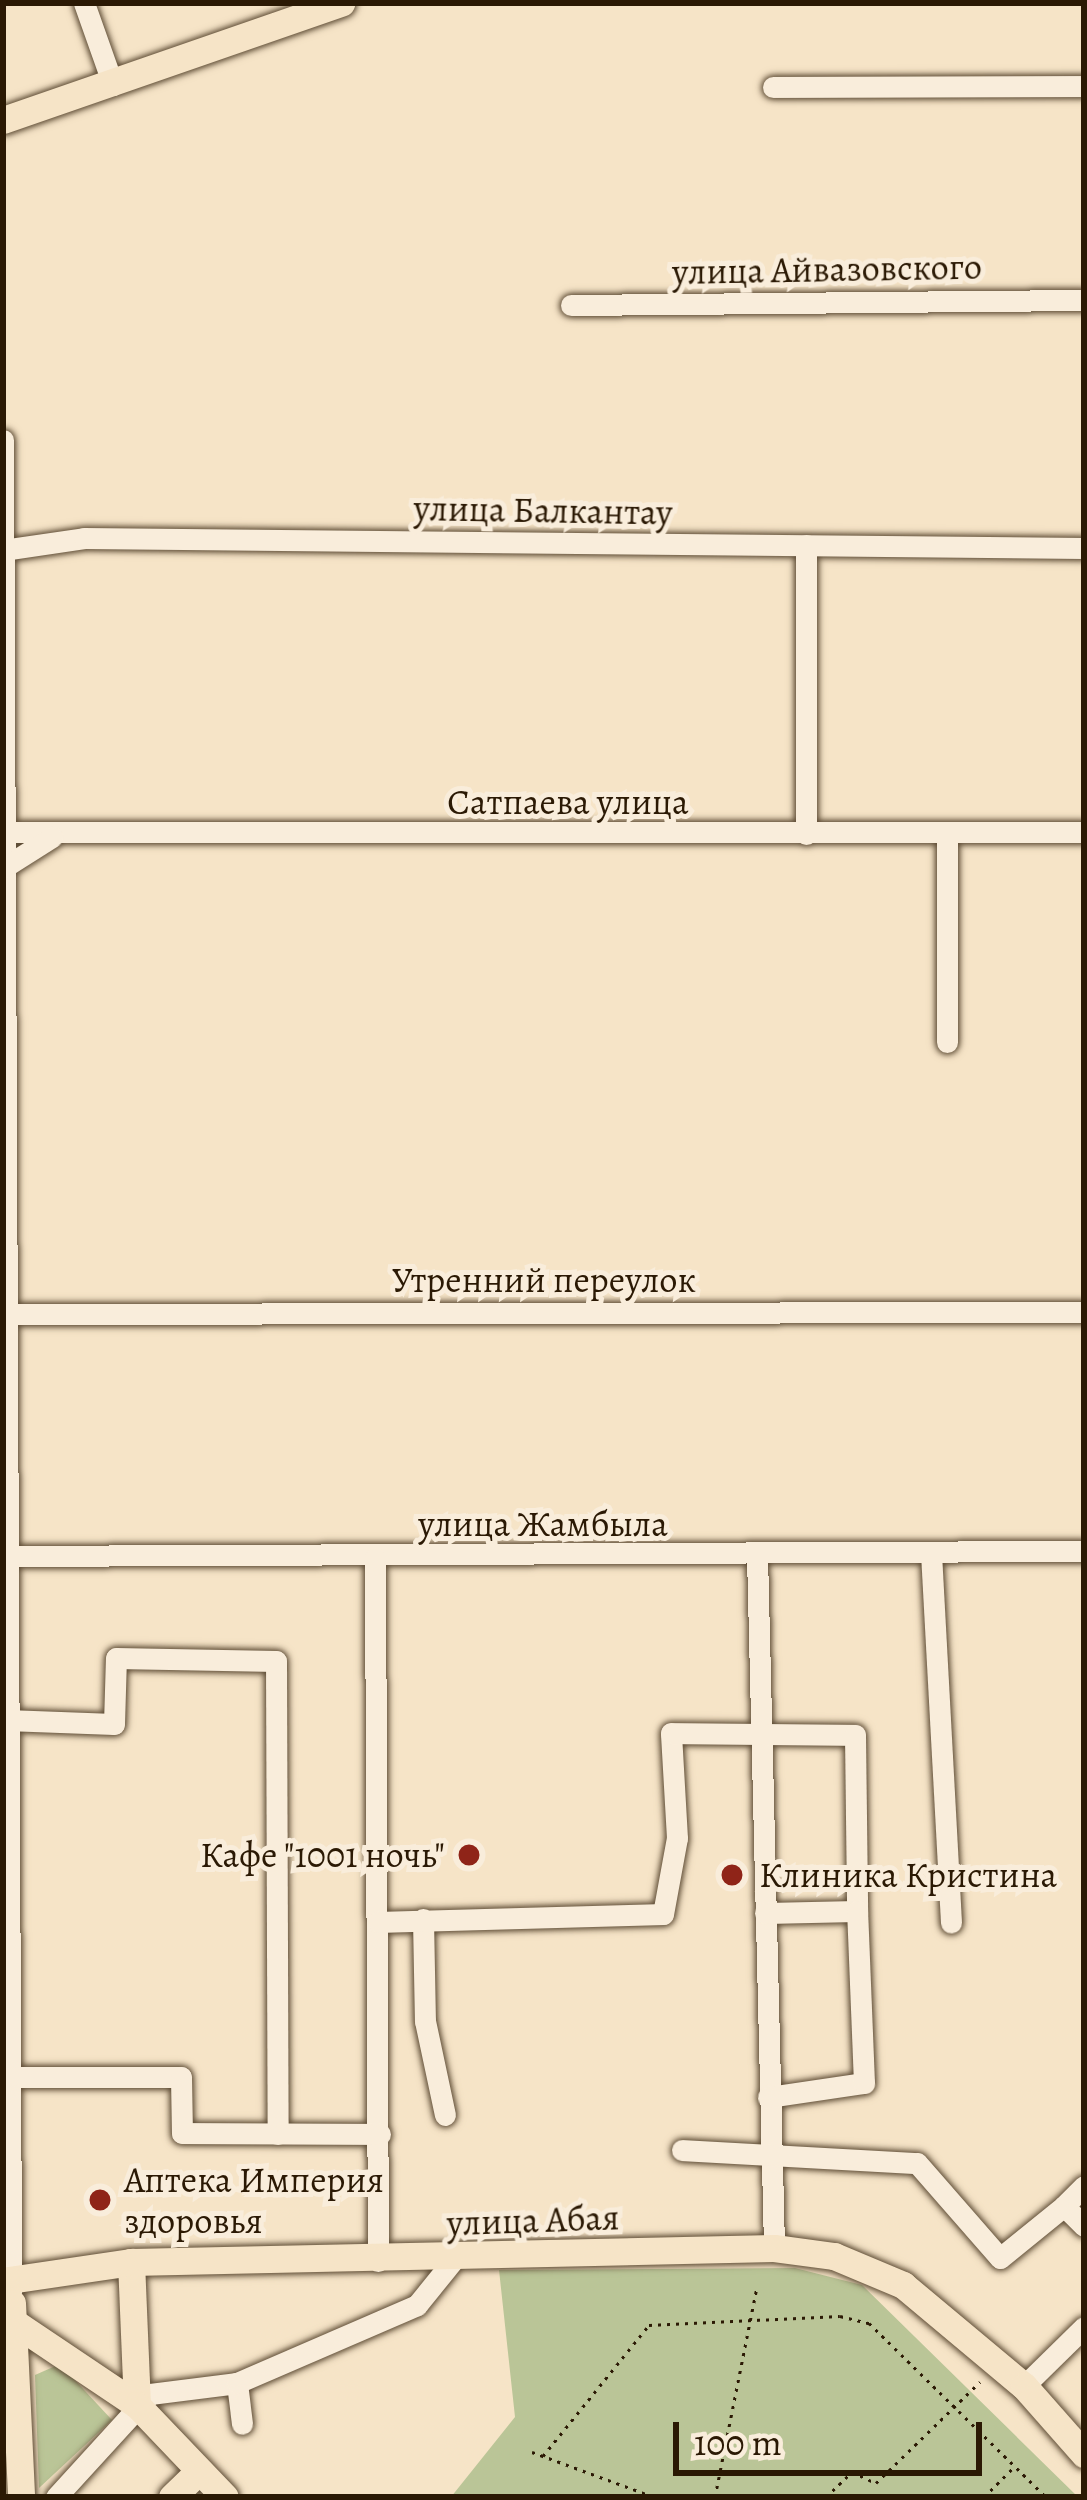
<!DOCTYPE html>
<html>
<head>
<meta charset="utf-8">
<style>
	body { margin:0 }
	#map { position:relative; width:1087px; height:2500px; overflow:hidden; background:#f6e4c7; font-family:Alegreya,serif }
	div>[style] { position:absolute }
	.green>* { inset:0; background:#bac597 }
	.path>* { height:3px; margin-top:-1.5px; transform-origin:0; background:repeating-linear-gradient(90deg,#2b1904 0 3px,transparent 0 9px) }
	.roads { filter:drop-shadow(0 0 3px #5e4c35) drop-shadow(0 0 3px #5e4c35) }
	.minor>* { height:21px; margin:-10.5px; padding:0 10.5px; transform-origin:10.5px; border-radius:10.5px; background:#f9eddb }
	.major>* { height:27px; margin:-13.5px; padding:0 13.5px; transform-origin:13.5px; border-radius:13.5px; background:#f6e4c7 }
	.dots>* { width:33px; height:33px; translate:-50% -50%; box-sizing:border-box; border:6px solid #f9eddb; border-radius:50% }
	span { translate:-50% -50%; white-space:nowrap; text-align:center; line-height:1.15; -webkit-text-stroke:10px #f9eddb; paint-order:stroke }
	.street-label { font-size:36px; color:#2b1904 }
	.poi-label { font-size:36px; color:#2b1904 }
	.right { translate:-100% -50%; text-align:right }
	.left { translate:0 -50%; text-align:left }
	.frame { position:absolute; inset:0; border:6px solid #2b1904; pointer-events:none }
	.scale { position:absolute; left:673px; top:2422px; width:309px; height:54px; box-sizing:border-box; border:6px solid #2b1904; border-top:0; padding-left:15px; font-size:36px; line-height:42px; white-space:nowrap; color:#2b1904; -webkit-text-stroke:9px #f9eddb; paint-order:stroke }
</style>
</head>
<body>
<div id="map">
	<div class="green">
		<i style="clip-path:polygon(795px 2268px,862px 2285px,1078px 2497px,451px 2497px,515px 2417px,499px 2270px)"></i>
		<i style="clip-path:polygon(60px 2364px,112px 2420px,39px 2488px,35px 2375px)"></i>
	</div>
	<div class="path">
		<i style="left:532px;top:2452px;width:130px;rotate:20.2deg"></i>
		<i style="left:543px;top:2456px;width:169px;rotate:-51deg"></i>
		<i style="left:649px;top:2325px;width:191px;rotate:-2.7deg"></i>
		<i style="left:840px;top:2316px;width:30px;rotate:14deg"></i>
		<i style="left:869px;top:2323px;width:248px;rotate:44.5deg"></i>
		<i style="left:715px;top:2497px;width:215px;rotate:-78.7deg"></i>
		<i style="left:826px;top:2497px;width:36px;rotate:-44deg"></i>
		<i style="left:852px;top:2472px;width:26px;rotate:25deg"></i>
		<i style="left:876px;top:2483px;width:145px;rotate:-44.2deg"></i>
		<i style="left:984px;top:2497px;width:41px;rotate:-45deg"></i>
	</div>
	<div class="roads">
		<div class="minor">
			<i style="left:84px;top:3px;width:87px;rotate:70.5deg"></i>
			<i style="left:773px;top:87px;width:311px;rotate:-0.2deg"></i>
			<i style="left:571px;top:305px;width:513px;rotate:-0.56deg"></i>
			<i style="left:3px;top:440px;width:1852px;rotate:89.75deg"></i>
			<i style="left:3px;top:550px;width:82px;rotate:-8.4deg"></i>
			<i style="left:84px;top:538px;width:1000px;rotate:0.57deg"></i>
			<i style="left:3px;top:832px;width:1081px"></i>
			<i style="left:947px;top:833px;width:209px;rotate:90deg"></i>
			<i style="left:806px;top:834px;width:289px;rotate:-90deg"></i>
			<i style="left:3px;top:868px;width:58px;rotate:-32.3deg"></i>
			<i style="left:4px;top:1314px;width:1080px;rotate:-0.11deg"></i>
			<i style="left:931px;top:1553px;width:370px;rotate:86.9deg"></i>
			<i style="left:757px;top:1555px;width:693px;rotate:88.59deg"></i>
			<i style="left:3px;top:1556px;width:1081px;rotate:-0.27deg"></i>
			<i style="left:375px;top:1558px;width:703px;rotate:89.76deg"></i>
			<i style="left:6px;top:1720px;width:108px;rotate:2.1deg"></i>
			<i style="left:114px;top:1724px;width:66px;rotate:-88.3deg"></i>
			<i style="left:116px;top:1658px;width:160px;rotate:1.1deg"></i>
			<i style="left:276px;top:1661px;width:473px;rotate:89.8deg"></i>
			<i style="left:423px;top:1919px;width:102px;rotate:88.9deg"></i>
			<i style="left:425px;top:2021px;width:96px;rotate:78deg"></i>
			<i style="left:378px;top:1922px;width:285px;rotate:-1.6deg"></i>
			<i style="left:663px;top:1914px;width:77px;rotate:-79.6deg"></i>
			<i style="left:677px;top:1838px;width:105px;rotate:-93.3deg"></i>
			<i style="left:671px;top:1733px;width:184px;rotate:0.6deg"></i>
			<i style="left:855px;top:1735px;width:176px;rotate:89.3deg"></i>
			<i style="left:857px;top:1911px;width:92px;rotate:178.8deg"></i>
			<i style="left:8px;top:2077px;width:173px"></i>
			<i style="left:181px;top:2077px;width:56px;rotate:89deg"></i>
			<i style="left:182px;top:2133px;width:198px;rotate:0.3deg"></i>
			<i style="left:768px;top:2097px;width:97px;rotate:-8.3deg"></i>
			<i style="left:864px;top:2083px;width:172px;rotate:-92.3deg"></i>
			<i style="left:682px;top:2150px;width:235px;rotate:3.2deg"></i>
			<i style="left:917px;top:2163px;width:126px;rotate:48.9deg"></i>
			<i style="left:1000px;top:2258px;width:82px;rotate:-39.1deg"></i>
			<i style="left:1064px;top:2206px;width:28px;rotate:45deg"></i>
			<i style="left:1064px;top:2206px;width:28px;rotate:-45deg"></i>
			<i style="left:237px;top:2383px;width:41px;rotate:83deg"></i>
			<i style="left:1024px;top:2386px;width:84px;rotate:-44.5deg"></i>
			<i style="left:56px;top:2497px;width:139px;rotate:-47.6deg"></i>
			<i style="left:150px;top:2394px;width:88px;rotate:-7.2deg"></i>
			<i style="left:237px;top:2383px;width:196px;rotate:-23.4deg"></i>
			<i style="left:417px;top:2305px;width:60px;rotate:-51deg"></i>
		</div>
		<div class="major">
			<i style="left:3px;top:120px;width:358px;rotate:-19.1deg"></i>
			<i style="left:131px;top:2262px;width:143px;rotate:87.6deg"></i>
			<i style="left:3px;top:2281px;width:129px;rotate:-8.4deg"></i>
			<i style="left:131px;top:2262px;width:643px;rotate:-1.25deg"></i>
			<i style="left:774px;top:2248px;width:61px;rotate:7.6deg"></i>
			<i style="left:834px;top:2256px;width:75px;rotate:22.8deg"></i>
			<i style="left:903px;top:2285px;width:158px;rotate:39.9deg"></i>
			<i style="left:1024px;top:2386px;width:91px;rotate:48.6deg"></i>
			<i style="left:12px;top:2303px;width:194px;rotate:87.3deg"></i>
			<i style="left:3px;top:2315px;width:161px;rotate:33.9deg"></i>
			<i style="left:137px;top:2405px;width:127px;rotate:46.3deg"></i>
			<i style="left:172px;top:2497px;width:37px;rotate:-44deg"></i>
		</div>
	</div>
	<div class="dots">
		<i style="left:469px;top:1855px;background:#8f2418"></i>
		<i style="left:732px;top:1875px;background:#8f2418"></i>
		<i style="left:100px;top:2200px;background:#8f2418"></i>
	</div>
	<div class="street-label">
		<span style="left:827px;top:269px;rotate:-1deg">улица Айвазовского</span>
		<span style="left:543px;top:510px;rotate:1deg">улица Балкантау</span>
		<span style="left:568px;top:802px">Сатпаева улица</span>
		<span style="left:544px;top:1280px">Утренний переулок</span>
		<span style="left:543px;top:1524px">улица Жамбыла</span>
		<span style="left:533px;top:2220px;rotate:-2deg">улица Абая</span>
	</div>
	<div class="poi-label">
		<span class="right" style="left:445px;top:1855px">Кафе "1001 ночь"</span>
		<span class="left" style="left:759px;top:1875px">Клиника Кристина</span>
		<span class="left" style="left:124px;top:2200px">Аптека Империя<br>здоровья</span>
	</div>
	<div class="frame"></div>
	<div class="scale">100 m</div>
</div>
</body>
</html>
